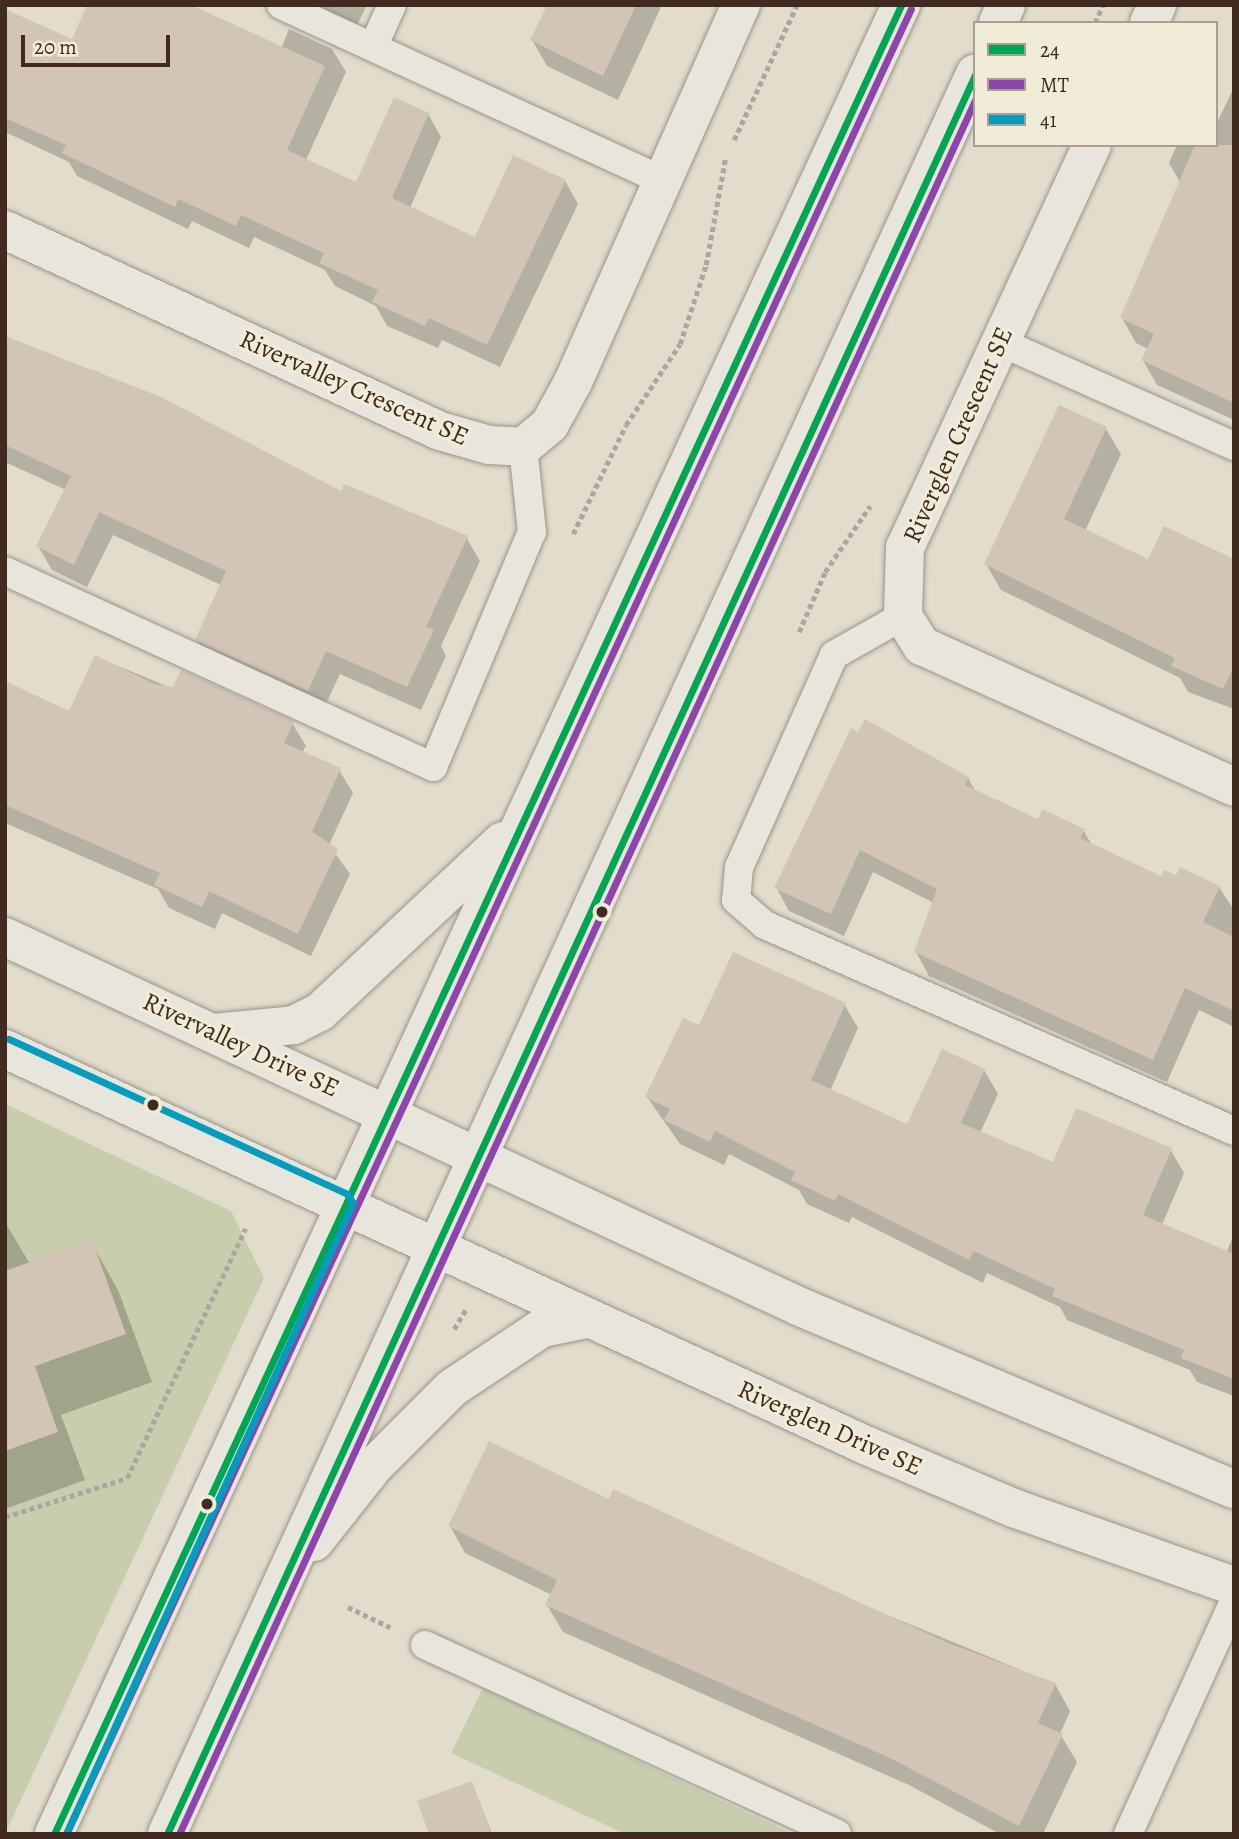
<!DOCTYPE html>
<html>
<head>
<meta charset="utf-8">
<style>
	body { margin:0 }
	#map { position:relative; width:1239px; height:1839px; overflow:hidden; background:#e1dccb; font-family:Alegreya,serif }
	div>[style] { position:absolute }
	.green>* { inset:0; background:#c8cead }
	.shadow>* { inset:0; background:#0003 }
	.building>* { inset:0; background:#d2c5b8 }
	.path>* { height:4.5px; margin-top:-2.25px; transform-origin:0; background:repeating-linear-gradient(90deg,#aba69f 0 5px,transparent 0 8.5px) }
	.roads { filter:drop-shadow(0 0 2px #9a9489) drop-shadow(0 0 2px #9a9489) }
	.lane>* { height:28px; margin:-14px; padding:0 14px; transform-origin:14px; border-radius:14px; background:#e8e5dc }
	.street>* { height:38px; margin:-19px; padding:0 19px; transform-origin:19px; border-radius:19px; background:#e8e5dc }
	.secondary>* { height:38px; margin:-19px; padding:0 19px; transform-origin:19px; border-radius:19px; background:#e8e5dc }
	.bus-1>* { height:7px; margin:-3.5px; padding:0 3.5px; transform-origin:3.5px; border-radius:3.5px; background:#00a651 }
	.bus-2>* { height:7px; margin:-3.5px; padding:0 3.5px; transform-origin:3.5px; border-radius:3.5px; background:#8e44ad }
	.bus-3>* { height:7px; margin:-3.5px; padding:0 3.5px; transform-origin:3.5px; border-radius:3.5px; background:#069cbd }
	.dots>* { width:19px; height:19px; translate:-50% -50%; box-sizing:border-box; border:4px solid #f1ecd7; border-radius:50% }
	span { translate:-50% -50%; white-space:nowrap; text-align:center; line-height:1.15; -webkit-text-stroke:6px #f1ecd7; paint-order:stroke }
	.street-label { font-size:26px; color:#412a20 }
	.frame { position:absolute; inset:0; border:7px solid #412a20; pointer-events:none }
	.legend { position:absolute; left:973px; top:21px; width:245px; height:126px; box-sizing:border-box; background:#f1ecd7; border:2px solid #ab9e8e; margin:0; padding:9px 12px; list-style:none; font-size:21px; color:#412a20 }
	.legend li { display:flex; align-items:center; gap:14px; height:35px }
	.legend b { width:35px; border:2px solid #ab9e8e }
	.scale { position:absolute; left:21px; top:35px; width:149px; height:32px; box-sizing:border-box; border:4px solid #412a20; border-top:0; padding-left:9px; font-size:21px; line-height:24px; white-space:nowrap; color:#412a20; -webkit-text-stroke:5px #f1ecd7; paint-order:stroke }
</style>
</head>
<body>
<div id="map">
	<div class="green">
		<i style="clip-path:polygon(5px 1104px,231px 1211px,264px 1278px,5px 1834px)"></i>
		<i style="clip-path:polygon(483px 1688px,792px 1834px,625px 1834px,451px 1753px)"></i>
	</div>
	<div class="shadow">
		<i style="clip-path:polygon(308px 5px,367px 5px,355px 29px)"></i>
		<i style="clip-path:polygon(549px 5px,662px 5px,618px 100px,547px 66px,532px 40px)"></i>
		<i style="clip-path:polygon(5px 11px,73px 41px,282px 47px,289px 29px,332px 49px,346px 72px,306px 160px,357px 184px,428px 114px,441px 137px,410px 208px,476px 239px,565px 181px,578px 204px,500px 367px,442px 340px,438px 348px,387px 326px,376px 306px,335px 286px,325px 270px,254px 237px,249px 248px,192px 221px,188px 229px,77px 176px,69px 162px,5px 132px)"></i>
		<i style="clip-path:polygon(1234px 87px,1234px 420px,1157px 385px,1143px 360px,1148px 349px,1136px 343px,1122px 318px,1180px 182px,1169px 163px,1177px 145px,1216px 145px,1216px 125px)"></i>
		<i style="clip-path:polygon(5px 337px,91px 376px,94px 370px,341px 493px,466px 537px,480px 561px,441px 646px,446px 656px,421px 710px,340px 674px,321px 714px,211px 663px,197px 640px,221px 585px,113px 535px,87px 587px,52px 570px,38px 546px,66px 490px,5px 462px)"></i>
		<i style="clip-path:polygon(1106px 429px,1121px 454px,1085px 531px,1149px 561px,1234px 560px,1234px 709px,1188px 692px,1180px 678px,1001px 590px,986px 564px)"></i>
		<i style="clip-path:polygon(96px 657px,174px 689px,292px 723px,306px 746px,302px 753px,339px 770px,353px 793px,329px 845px,350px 874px,311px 956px,222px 913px,215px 929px,169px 908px,158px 889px,5px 823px,5px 684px,69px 713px)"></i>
		<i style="clip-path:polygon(968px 778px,976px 792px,1038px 821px,1083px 830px,1092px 845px,1162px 878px,1219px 887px,1234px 910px,1234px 1027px,1199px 1010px,1167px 1082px,929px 976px,916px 952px,934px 903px,873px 872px,844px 936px,789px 911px,776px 887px)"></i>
		<i style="clip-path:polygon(844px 1004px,858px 1028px,830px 1091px,907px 1127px,984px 1070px,998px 1094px,980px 1133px,1054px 1164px,1170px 1149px,1184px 1173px,1162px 1225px,1226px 1253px,1234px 1234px,1234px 1396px,1197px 1382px,1190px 1370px,1067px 1320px,1060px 1307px,987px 1273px,983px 1283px,852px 1217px,849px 1223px,807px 1204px,799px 1190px,729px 1154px,724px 1165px,680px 1144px,647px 1097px,700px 1027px)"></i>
		<i style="clip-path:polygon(5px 1222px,30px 1264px,91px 1242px,118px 1290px,152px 1382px,61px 1415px,85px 1480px,5px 1509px)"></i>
		<i style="clip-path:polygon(610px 1501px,1055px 1684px,1070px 1711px,1060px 1734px,1077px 1762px,1043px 1834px,1000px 1834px,909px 1785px,563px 1632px,547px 1605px,552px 1595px,465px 1553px,450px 1526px)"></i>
		<i style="clip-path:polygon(472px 1783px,492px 1834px,431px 1834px)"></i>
	</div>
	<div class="building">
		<i style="clip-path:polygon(87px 5px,191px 5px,325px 66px,287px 150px,356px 182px,394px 97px,429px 113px,392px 198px,475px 237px,513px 155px,566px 180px,487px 345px,429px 318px,425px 326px,372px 302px,378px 290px,319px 263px,324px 253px,241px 215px,236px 226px,178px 199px,175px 207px,62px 153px,66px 145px,5px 118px,5px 9px,72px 39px)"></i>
		<i style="clip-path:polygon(547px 5px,636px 5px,603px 76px,530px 40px)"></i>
		<i style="clip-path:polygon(1195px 145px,1234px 145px,1234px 403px,1141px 360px,1154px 334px,1120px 318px)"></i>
		<i style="clip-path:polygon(5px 336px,161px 397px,341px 491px,344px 484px,468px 536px,426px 627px,434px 630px,407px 687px,326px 651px,308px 691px,195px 640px,226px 571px,99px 512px,74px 565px,36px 546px,71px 476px,5px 445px)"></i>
		<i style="clip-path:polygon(1059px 405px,1107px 427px,1064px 519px,1148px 559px,1164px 526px,1234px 559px,1234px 666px,1223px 689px,1171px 666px,1175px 658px,984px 564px)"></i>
		<i style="clip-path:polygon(95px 655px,154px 684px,173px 687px,181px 670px,294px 721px,284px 743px,341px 768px,312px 832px,338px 849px,298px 934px,209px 891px,202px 907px,154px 885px,160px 873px,5px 805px,5px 681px,69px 711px)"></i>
		<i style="clip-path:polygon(865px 719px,969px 777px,965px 785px,1038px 819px,1042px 809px,1085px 829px,1080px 838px,1161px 876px,1164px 870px,1176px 875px,1180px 867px,1220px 886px,1203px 922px,1234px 937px,1234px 1011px,1185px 988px,1153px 1060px,914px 952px,937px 889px,860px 850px,831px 914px,774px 888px,851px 728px,858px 732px)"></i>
		<i style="clip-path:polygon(733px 952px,846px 1003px,811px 1080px,907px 1124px,942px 1049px,985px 1069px,961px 1123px,1053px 1162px,1076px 1108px,1172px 1148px,1143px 1215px,1234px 1254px,1234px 1379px,1181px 1358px,1184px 1350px,1052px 1296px,1055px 1289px,974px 1251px,969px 1260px,838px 1194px,835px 1201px,791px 1180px,795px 1172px,715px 1131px,710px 1142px,664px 1120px,670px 1109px,645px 1097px,683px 1018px,699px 1025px)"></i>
		<i style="clip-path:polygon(92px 1240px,126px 1334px,35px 1366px,58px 1432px,5px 1451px,5px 1271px)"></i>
		<i style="clip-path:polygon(489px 1441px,609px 1499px,613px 1489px,948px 1643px,1056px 1683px,1038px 1723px,1063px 1734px,1019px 1826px,892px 1759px,545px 1605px,557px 1580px,448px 1526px)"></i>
		<i style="clip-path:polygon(472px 1781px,491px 1834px,429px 1834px,417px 1801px)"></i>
	</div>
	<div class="path">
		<i style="left:1095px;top:23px;width:20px;rotate:-66deg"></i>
		<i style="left:734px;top:140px;width:149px;rotate:-65deg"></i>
		<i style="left:573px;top:534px;width:121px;rotate:-64.1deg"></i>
		<i style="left:626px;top:425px;width:97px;rotate:-56.3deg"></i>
		<i style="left:680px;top:344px;width:83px;rotate:-71.8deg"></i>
		<i style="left:706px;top:265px;width:107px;rotate:-79.7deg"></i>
		<i style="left:799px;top:632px;width:65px;rotate:-66.6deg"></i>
		<i style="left:825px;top:572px;width:80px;rotate:-55.7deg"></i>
		<i style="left:454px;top:1329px;width:23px;rotate:-59deg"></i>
		<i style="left:5px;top:1517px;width:128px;rotate:-17.7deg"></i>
		<i style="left:127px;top:1478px;width:276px;rotate:-64.6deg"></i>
		<i style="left:348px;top:1607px;width:47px;rotate:25.5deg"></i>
	</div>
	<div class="roads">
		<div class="lane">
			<i style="left:281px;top:5px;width:422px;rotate:24.7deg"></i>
			<i style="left:373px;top:47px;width:46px;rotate:-65.7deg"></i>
			<i style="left:1000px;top:342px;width:256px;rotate:24deg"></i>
			<i style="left:5px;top:571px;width:471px;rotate:24.6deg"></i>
			<i style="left:433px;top:767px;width:255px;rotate:-67.2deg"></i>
			<i style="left:532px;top:532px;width:85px;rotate:-96deg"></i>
			<i style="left:903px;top:616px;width:79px;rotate:150.5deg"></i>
			<i style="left:834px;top:655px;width:232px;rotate:114.1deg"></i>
			<i style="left:739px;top:867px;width:33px;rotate:95deg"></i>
			<i style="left:736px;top:900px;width:38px;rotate:41deg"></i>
			<i style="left:765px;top:925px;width:512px;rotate:23.71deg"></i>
			<i style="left:425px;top:1645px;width:453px;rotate:24.6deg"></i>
			<i style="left:1128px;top:1834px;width:256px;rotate:-65.5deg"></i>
		</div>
		<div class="street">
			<i style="left:1149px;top:23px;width:20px;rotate:-66deg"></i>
			<i style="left:1092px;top:145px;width:443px;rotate:114.9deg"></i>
			<i style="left:905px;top:547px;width:69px;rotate:91.7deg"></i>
			<i style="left:903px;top:616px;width:36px;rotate:58deg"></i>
			<i style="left:922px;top:646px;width:342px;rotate:24.3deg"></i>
			<i style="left:5px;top:230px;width:479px;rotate:24.8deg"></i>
			<i style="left:440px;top:431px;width:51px;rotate:15.9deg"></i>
			<i style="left:489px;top:445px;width:34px;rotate:3deg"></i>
			<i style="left:523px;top:447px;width:35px;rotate:-40deg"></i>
			<i style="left:550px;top:424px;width:48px;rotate:-61.3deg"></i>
			<i style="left:573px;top:382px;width:413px;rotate:-66deg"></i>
		</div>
		<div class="secondary">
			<i style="left:998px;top:23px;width:20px;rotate:-66deg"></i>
			<i style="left:5px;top:937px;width:875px;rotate:24.95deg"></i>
			<i style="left:798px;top:1306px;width:473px;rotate:22.8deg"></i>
			<i style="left:214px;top:1033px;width:80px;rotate:-5.7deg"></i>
			<i style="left:294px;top:1025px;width:29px;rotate:-27deg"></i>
			<i style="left:320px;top:1012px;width:250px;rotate:-43.1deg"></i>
			<i style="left:5px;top:1049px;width:947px;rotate:24.72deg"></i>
			<i style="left:865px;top:1445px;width:164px;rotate:23deg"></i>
			<i style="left:1016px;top:1509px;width:231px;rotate:19.5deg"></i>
			<i style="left:314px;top:1542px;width:97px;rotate:-51.7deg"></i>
			<i style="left:374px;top:1466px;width:110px;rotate:-45deg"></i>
			<i style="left:452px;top:1388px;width:108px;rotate:-33.7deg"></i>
			<i style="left:542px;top:1328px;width:46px;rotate:-11.3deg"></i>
			<i style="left:54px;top:1834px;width:2016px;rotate:-65.15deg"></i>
			<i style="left:167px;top:1834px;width:1937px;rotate:-65.34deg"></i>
		</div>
	</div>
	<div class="bus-1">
		<i style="left:54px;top:1834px;width:2016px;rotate:-65.15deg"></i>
		<i style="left:167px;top:1834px;width:1936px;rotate:-65.33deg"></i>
	</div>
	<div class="bus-2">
		<i style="left:66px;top:1834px;width:2011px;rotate:-65.16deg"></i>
		<i style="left:179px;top:1834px;width:1908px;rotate:-65.34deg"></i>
	</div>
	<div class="bus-3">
		<i style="left:9px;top:1039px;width:372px;rotate:24.6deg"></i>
		<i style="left:347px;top:1194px;width:11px;rotate:56deg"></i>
		<i style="left:353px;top:1203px;width:693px;rotate:114.46deg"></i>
	</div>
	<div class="dots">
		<i style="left:602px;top:912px;background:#412a20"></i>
		<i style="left:153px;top:1105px;background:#412a20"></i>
		<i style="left:207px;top:1504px;background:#412a20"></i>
	</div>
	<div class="street-label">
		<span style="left:354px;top:388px;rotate:24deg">Rivervalley Crescent SE</span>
		<span style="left:958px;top:435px;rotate:-66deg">Riverglen Crescent SE</span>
		<span style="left:241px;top:1045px;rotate:25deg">Rivervalley Drive SE</span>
		<span style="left:830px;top:1428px;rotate:24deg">Riverglen Drive SE</span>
	</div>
	<div class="frame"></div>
	<ul class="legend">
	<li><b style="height:9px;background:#00a651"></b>24</li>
	<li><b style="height:9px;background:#8e44ad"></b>MT</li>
	<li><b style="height:9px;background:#069cbd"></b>41</li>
	</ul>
	<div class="scale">20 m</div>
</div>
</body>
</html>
